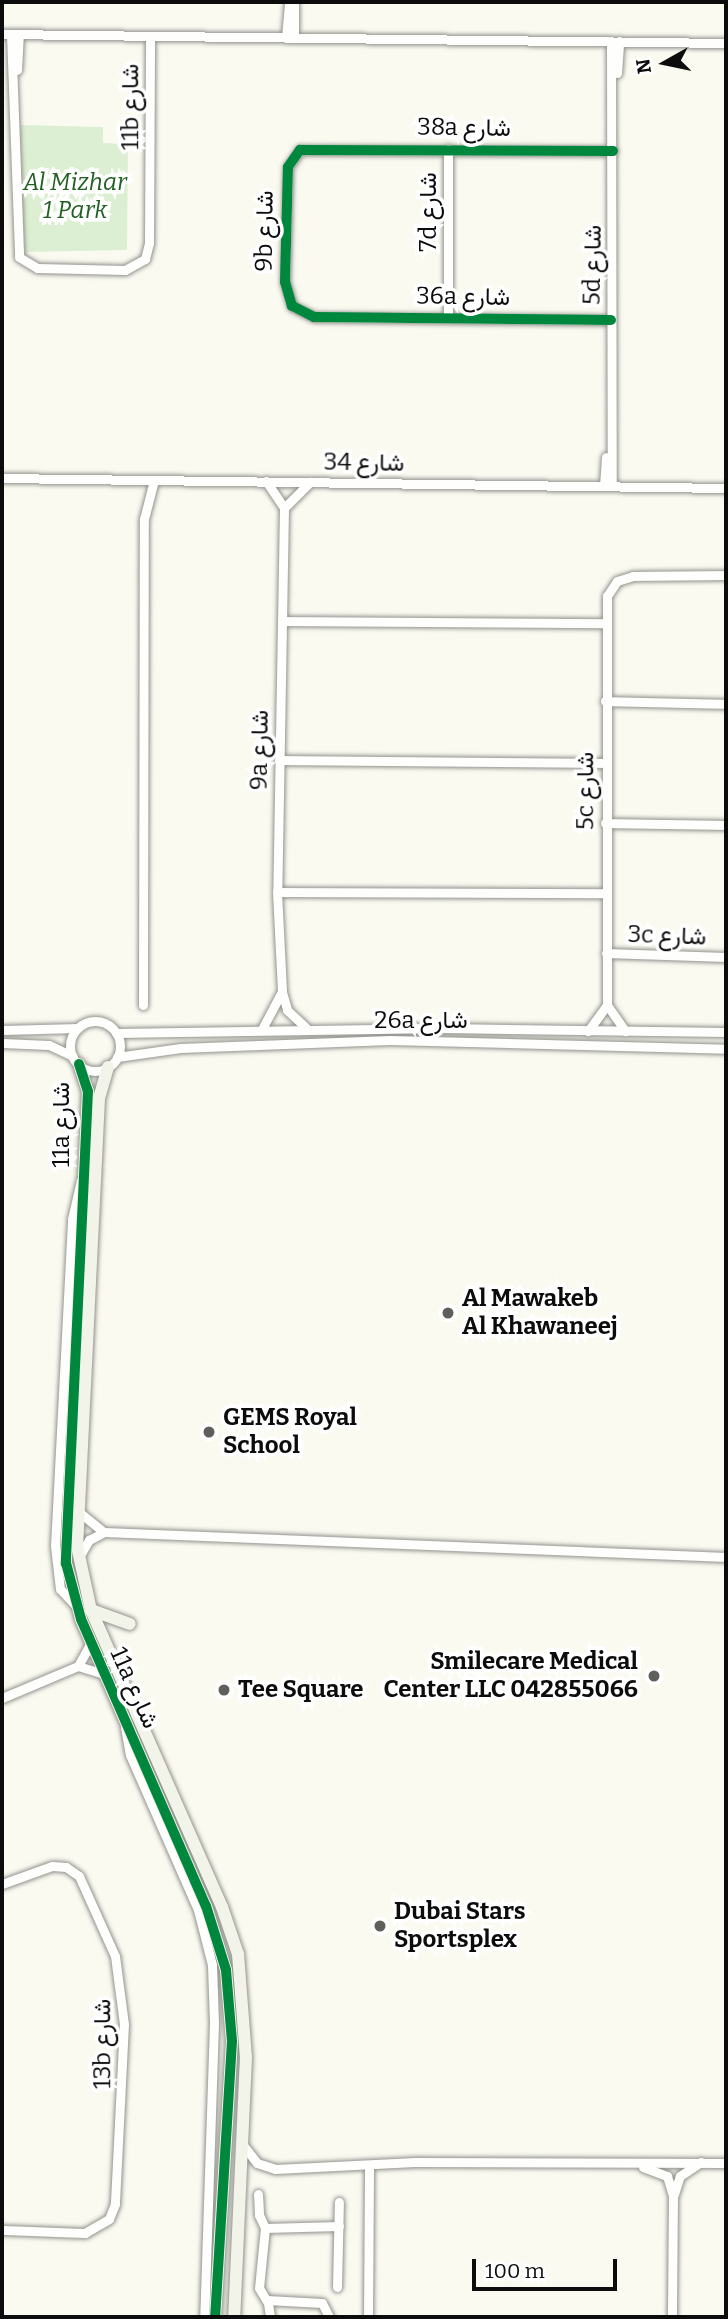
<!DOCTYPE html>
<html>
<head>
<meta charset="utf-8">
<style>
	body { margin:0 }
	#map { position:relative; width:728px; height:2319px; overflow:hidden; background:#fafaf1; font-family:Bitter,Vazirmatn,serif }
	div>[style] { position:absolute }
	.green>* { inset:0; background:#ddefd2 }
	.roads { filter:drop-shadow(0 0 2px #93938f) drop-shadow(0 0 2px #93938f) }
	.street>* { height:9px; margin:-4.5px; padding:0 4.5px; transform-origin:4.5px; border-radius:4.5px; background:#fefefd }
	.street>.ring { margin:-4.5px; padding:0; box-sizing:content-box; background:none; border:9px solid #fefefd; border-radius:50% }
	.secondary>* { height:12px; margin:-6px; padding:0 6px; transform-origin:6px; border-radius:6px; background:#f3f4e9 }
	.cycleway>* { height:10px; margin:-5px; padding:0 5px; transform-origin:5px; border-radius:5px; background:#00873e }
	.dots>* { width:19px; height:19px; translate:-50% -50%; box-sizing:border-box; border:4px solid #fff; border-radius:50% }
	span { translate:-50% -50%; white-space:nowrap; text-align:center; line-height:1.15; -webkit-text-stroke:7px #fff; paint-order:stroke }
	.street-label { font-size:24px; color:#0c0c0c }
	.park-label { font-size:24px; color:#216023; font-style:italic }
	.poi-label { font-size:24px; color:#0c0c0c; font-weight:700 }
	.left { translate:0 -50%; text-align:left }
	.right { translate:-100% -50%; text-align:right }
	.frame { position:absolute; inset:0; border:4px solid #0c0c0c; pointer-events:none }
	.north { position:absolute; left:630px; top:28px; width:70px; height:70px; -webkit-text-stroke:5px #fff; paint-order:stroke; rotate:261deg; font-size:19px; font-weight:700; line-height:28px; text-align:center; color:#0c0c0c }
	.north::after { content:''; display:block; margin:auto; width:24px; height:32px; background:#0c0c0c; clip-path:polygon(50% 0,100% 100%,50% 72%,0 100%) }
	.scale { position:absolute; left:472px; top:2259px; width:145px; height:32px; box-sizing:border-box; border:4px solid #0c0c0c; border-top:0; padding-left:9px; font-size:21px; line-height:24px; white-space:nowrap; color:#0c0c0c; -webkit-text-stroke:5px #fff; paint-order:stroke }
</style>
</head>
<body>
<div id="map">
	<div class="green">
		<i style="clip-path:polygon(20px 125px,103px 127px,103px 143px,128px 144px,127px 250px,23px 252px)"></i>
	</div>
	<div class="roads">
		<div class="street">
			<i style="left:2px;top:34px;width:724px;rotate:0.71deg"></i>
			<i style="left:11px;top:34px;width:223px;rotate:87.9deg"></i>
			<i style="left:19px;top:257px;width:21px;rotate:31deg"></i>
			<i style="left:37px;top:268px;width:88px;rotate:1.3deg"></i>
			<i style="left:125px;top:270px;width:23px;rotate:-29deg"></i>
			<i style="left:145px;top:259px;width:16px;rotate:-76deg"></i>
			<i style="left:149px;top:243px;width:207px;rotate:-89.7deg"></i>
			<i style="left:286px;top:38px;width:36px;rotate:-85deg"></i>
			<i style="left:294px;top:38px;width:34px;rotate:-90deg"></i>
			<i style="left:611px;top:41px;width:445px;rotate:89.9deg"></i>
			<i style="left:17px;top:70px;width:35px;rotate:-87deg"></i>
			<i style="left:617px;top:73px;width:32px;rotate:-86deg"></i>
			<i style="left:448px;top:149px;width:168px;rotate:90deg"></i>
			<i style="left:611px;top:320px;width:297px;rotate:-179.4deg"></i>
			<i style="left:314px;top:317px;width:25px;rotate:-153deg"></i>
			<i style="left:292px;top:306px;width:25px;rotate:-106deg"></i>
			<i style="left:285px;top:282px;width:115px;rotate:-88.5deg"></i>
			<i style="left:288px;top:167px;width:21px;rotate:-55deg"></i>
			<i style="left:300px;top:150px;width:313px;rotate:0.2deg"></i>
			<i style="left:2px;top:478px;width:724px;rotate:0.79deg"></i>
			<i style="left:266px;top:481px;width:32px;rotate:56deg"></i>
			<i style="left:284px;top:508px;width:384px;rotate:91deg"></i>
			<i style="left:277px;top:892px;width:100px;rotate:87.1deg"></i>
			<i style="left:282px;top:992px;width:19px;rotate:74deg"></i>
			<i style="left:287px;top:1010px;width:26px;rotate:43deg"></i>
			<i style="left:604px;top:486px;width:29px;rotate:-86deg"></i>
			<i style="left:284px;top:508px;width:37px;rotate:-45deg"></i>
			<i style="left:282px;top:621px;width:323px;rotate:0.4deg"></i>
			<i style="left:605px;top:701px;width:121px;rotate:1.4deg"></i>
			<i style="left:279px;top:760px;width:326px;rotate:0.5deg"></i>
			<i style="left:605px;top:823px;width:121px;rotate:0.9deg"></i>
			<i style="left:277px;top:892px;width:328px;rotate:0.2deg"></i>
			<i style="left:606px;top:953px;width:120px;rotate:1.9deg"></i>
			<i style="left:143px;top:1005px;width:486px;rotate:-89.9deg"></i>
			<i style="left:144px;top:519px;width:40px;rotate:-75.6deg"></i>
			<i style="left:607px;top:1005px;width:32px;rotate:55deg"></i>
			<i class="ring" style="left:70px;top:1021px;width:41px;height:41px"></i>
			<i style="left:262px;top:1029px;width:40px;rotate:-62deg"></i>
			<i style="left:2px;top:1030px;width:76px;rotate:-1.5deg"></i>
			<i style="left:588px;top:1031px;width:32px;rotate:-54deg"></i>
			<i style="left:607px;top:1005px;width:409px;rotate:-90deg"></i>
			<i style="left:607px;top:596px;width:18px;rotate:-56deg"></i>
			<i style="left:617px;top:581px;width:17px;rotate:-17deg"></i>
			<i style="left:633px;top:576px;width:93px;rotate:-0.6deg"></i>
			<i style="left:116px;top:1033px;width:326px;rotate:-0.9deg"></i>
			<i style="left:442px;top:1028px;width:284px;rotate:0.8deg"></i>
			<i style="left:2px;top:1043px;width:47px;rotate:2.4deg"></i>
			<i style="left:49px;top:1045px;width:26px;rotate:25deg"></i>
			<i style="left:117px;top:1057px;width:64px;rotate:-8.1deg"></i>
			<i style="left:180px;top:1048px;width:210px;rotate:-2.2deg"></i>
			<i style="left:390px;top:1040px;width:336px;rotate:1.5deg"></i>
			<i style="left:79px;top:1512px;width:32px;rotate:39deg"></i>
			<i style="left:104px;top:1532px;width:623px;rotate:2.3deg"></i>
			<i style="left:79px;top:1557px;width:20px;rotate:-60deg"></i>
			<i style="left:89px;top:1540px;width:17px;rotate:-28deg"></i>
			<i style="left:76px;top:1606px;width:23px;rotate:-133deg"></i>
			<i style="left:60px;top:1589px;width:43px;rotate:-96.6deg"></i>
			<i style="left:55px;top:1546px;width:327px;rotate:-87deg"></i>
			<i style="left:72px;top:1219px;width:40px;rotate:-77deg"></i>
			<i style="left:78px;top:1666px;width:28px;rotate:17deg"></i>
			<i style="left:2px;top:1698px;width:82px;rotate:-22.8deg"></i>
			<i style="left:78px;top:1666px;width:26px;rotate:-61deg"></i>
			<i style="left:125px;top:1727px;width:28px;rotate:80deg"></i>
			<i style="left:130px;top:1755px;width:169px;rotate:66.3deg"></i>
			<i style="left:198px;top:1910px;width:57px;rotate:75.7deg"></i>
			<i style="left:212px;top:1965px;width:58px;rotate:88deg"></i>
			<i style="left:214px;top:2023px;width:294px;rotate:91.9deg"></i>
			<i style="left:2px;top:1884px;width:53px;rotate:-19.8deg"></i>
			<i style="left:52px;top:1866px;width:14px;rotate:4deg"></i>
			<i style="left:66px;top:1867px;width:16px;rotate:35deg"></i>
			<i style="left:79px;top:1876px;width:88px;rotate:65.8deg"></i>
			<i style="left:115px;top:1956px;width:69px;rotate:82.5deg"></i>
			<i style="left:124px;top:2024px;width:180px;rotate:92.9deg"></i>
			<i style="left:115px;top:2204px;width:16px;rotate:112deg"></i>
			<i style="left:109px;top:2219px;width:28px;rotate:150deg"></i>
			<i style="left:85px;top:2233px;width:83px;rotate:-177.9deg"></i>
			<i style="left:243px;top:2145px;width:23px;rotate:52deg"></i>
			<i style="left:257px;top:2163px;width:19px;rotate:18deg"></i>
			<i style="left:275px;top:2169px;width:140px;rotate:-2.9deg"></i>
			<i style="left:415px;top:2162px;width:311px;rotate:0.2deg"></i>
			<i style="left:643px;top:2167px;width:26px;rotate:21deg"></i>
			<i style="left:667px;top:2176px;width:21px;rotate:73deg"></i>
			<i style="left:673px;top:2196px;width:121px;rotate:90.5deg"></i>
			<i style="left:258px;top:2194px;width:21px;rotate:87deg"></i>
			<i style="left:259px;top:2215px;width:14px;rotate:65deg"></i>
			<i style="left:674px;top:2194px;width:19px;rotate:-72deg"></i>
			<i style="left:680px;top:2176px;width:25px;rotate:-34deg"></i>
			<i style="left:337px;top:2287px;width:85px;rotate:-88.7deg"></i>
			<i style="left:267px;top:2300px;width:55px;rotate:3.1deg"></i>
			<i style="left:322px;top:2303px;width:16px;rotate:63deg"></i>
			<i style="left:270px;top:2317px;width:14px;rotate:-98deg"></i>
			<i style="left:268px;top:2303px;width:17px;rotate:-121deg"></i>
			<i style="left:259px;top:2288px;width:60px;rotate:-84.3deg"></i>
			<i style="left:265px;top:2228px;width:74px;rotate:-1.5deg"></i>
			<i style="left:368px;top:2317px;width:150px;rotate:-89.6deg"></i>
		</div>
		<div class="secondary">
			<i style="left:79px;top:1064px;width:28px;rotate:72deg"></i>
			<i style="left:88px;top:1091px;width:473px;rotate:92.7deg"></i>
			<i style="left:66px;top:1563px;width:58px;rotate:75deg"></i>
			<i style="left:81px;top:1619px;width:313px;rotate:66.5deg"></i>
			<i style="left:206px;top:1906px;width:67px;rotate:72.6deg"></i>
			<i style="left:226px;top:1970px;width:71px;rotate:85.2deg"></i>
			<i style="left:232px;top:2041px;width:277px;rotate:93.5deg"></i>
			<i style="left:108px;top:1067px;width:32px;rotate:106deg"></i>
			<i style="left:99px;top:1098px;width:449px;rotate:92.8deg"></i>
			<i style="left:77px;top:1546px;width:66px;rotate:77.7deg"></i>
			<i style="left:91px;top:1610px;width:325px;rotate:66.2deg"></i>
			<i style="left:222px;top:1907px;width:50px;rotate:71.2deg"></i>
			<i style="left:238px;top:1954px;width:103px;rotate:85.6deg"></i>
			<i style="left:246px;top:2057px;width:260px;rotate:92.6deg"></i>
			<i style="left:91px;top:1610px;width:41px;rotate:19.7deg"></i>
		</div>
	</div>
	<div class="cycleway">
		<i style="left:611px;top:320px;width:297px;rotate:-179.4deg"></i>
		<i style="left:314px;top:317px;width:25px;rotate:-153deg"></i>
		<i style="left:292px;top:306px;width:25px;rotate:-106deg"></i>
		<i style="left:285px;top:282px;width:115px;rotate:-88.5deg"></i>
		<i style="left:288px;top:167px;width:21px;rotate:-55deg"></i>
		<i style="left:300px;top:150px;width:313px;rotate:0.2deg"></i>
		<i style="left:79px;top:1064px;width:28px;rotate:72deg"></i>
		<i style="left:88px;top:1091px;width:473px;rotate:92.7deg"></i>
		<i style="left:66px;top:1563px;width:58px;rotate:75deg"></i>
		<i style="left:81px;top:1619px;width:313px;rotate:66.5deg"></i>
		<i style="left:206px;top:1906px;width:67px;rotate:72.6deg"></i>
		<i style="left:226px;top:1970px;width:71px;rotate:85.2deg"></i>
		<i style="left:232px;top:2041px;width:277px;rotate:93.5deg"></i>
	</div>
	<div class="dots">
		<i style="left:448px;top:1313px;background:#5f5f5c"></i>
		<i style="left:209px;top:1432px;background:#5f5f5c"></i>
		<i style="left:654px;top:1676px;background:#5f5f5c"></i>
		<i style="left:224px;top:1690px;background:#5f5f5c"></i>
		<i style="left:380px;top:1926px;background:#5f5f5c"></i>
	</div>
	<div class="street-label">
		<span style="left:131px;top:107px;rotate:-90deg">11b شارع</span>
		<span style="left:464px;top:128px;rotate:1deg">38a شارع</span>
		<span style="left:429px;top:212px;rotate:-90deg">7d شارع</span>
		<span style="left:265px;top:231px;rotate:-89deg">9b شارع</span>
		<span style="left:593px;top:265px;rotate:-89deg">5d شارع</span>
		<span style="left:463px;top:297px;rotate:1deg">36a شارع</span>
		<span style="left:364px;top:463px;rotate:1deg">شارع 34</span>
		<span style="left:260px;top:750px;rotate:-89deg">9a شارع</span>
		<span style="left:586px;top:791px;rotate:-90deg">5c شارع</span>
		<span style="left:667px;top:936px;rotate:2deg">3c شارع</span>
		<span style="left:421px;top:1021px">26a شارع</span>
		<span style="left:62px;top:1125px;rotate:-90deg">11a شارع</span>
		<span style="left:134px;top:1688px;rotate:66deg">11a شارع</span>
		<span style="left:103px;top:2044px;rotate:-90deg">13b شارع</span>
	</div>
	<div class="park-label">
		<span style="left:75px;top:197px">Al Mizhar<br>1 Park</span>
	</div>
	<div class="poi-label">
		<span class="left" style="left:462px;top:1313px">Al Mawakeb<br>Al Khawaneej</span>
		<span class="left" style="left:223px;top:1432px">GEMS Royal<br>School</span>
		<span class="right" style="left:638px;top:1676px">Smilecare Medical<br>Center LLC 042855066</span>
		<span class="left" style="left:238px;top:1690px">Tee Square</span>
		<span class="left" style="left:394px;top:1926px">Dubai Stars<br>Sportsplex</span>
	</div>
	<div class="frame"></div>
	<div class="north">N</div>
	<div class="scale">100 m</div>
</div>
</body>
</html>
